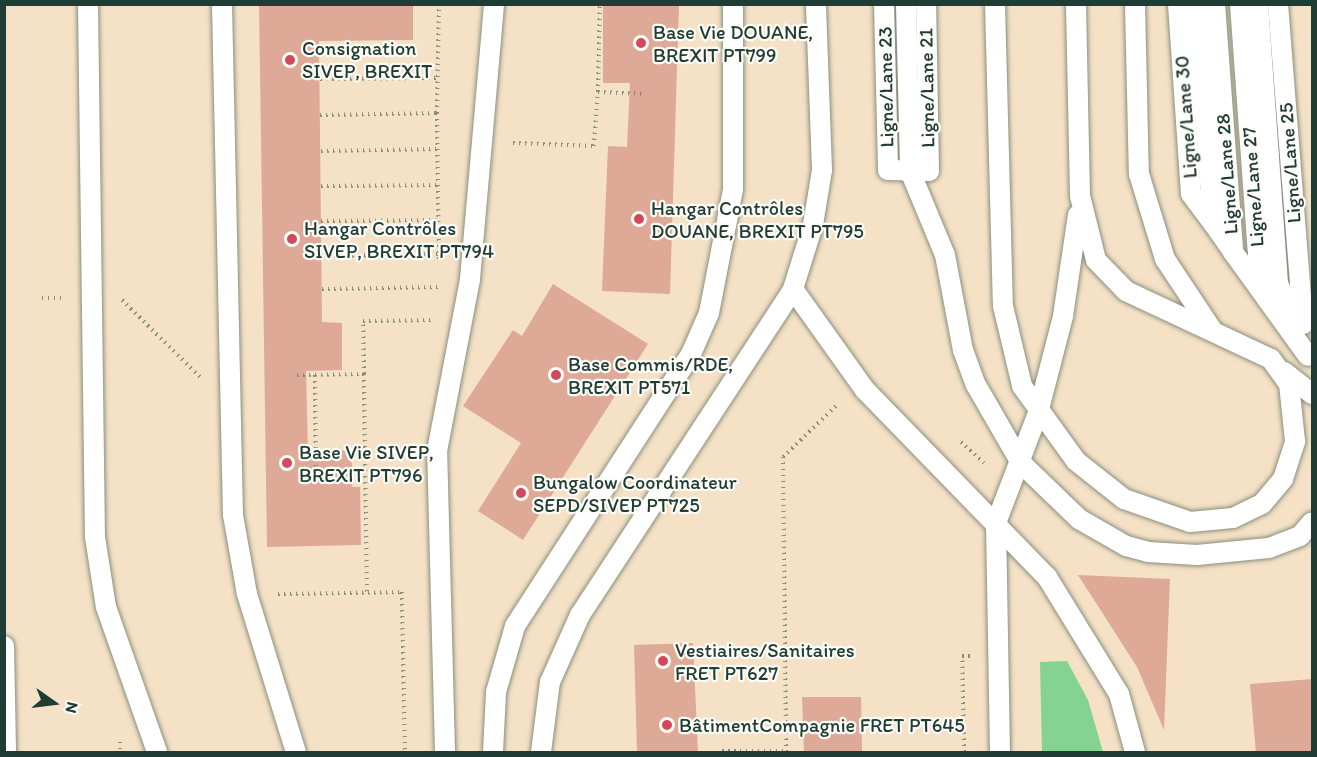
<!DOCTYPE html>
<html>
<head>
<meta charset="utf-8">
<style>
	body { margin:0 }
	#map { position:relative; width:1317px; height:757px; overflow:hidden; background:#f4e1c6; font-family:Itim,sans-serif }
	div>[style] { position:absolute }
	.green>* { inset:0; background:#85d392 }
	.building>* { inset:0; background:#deaa97 }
	.path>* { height:4px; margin-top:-2px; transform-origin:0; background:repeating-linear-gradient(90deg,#8a8f7d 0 1.5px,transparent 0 6px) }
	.roads { filter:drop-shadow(0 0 2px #8a8f7d) drop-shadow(0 0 2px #8a8f7d) }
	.lane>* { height:20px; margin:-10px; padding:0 10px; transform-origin:10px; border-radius:10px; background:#fff }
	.dots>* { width:16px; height:16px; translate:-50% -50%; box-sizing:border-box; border:3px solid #fdfcf7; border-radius:50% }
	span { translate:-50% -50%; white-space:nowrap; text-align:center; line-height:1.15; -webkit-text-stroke:4.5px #fdfcf7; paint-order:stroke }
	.poi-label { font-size:20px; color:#1f3d34 }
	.left { translate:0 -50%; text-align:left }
	.street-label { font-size:20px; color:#1f3d34 }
	.frame { position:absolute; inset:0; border:6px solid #1f3d34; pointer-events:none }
	.north { position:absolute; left:24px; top:673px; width:60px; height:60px; -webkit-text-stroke:4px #fdfcf7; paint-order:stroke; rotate:104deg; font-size:16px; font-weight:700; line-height:24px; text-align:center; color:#1f3d34 }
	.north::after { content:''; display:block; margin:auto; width:21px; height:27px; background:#1f3d34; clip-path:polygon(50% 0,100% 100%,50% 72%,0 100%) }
</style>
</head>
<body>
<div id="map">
	<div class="green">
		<i style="clip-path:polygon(1067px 661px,1088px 700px,1103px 752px,1042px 752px,1040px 662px)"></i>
	</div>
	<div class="building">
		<i style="clip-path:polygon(259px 4px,413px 4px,413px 40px,319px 41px,322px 322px,342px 323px,342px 370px,306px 371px,308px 453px,352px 450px,352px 487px,360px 487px,361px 545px,267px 547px)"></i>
		<i style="clip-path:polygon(603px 4px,679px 4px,670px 294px,602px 291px,608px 146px,627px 147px,630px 83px,603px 83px)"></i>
		<i style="clip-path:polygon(553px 284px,648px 344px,523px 540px,478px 511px,521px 443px,463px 406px,513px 330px,522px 336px)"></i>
		<i style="clip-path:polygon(1078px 575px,1170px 579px,1164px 730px,1137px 667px)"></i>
		<i style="clip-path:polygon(693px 643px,698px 753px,637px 753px,634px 645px)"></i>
		<i style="clip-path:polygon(1312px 679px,1312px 753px,1256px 753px,1250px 684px)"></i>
		<i style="clip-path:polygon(802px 697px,861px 697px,862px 753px,804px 753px)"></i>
	</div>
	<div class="path">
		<i style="left:320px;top:79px;width:117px;rotate:-0.5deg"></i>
		<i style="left:598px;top:92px;width:88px;rotate:-88.7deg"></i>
		<i style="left:437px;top:113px;width:150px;rotate:89.2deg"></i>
		<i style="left:320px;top:115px;width:117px;rotate:-1deg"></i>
		<i style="left:437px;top:113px;width:109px;rotate:-88.9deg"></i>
		<i style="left:513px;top:143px;width:81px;rotate:2.1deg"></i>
		<i style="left:594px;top:146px;width:54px;rotate:-85.8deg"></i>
		<i style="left:598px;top:92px;width:44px;rotate:2.6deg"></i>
		<i style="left:321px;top:151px;width:116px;rotate:-1deg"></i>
		<i style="left:321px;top:186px;width:116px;rotate:-0.5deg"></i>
		<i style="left:321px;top:221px;width:117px;rotate:-0.5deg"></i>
		<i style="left:322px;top:256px;width:116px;rotate:-1deg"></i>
		<i style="left:322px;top:289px;width:116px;rotate:-1deg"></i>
		<i style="left:42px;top:298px;width:20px"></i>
		<i style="left:122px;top:300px;width:110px;rotate:44.6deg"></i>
		<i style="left:364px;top:374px;width:218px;rotate:89.2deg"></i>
		<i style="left:297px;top:375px;width:67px;rotate:-0.9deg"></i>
		<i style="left:364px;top:374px;width:53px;rotate:-91.1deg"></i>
		<i style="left:363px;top:321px;width:68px;rotate:-0.8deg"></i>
		<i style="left:315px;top:375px;width:99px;rotate:89.4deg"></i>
		<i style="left:961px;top:442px;width:31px;rotate:42deg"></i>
		<i style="left:278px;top:594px;width:124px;rotate:-0.9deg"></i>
		<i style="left:402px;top:592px;width:160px;rotate:88.9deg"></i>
		<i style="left:120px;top:742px;width:10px;rotate:90deg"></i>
		<i style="left:722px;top:751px;width:64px"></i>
		<i style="left:786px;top:752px;width:295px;rotate:-90.6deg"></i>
		<i style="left:783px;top:457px;width:76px;rotate:-43.9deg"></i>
		<i style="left:964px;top:752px;width:96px;rotate:-91.2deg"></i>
		<i style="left:962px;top:656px;width:8px"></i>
	</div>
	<div class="roads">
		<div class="lane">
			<i style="left:88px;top:4px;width:533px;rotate:89.25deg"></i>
			<i style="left:95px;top:537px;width:71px;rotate:81.1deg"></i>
			<i style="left:106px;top:607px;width:154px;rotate:70.6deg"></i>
			<i style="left:222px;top:4px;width:511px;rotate:88.77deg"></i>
			<i style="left:233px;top:515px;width:80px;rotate:80deg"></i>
			<i style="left:247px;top:594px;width:165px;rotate:72.8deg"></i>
			<i style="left:884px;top:4px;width:166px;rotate:88.6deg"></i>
			<i style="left:888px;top:170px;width:41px;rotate:1.4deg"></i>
			<i style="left:929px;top:171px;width:167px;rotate:-91deg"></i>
			<i style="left:906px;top:4px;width:167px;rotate:88.6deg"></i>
			<i style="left:910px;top:171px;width:91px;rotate:67.4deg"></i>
			<i style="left:945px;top:255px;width:97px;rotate:79.3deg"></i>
			<i style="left:963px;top:350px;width:37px;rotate:70deg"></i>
			<i style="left:976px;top:385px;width:90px;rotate:60deg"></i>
			<i style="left:1021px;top:463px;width:81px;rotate:44deg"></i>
			<i style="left:1079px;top:519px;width:54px;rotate:29.9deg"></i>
			<i style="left:1126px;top:546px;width:23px;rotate:15deg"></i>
			<i style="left:1148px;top:552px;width:49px;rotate:3.5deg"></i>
			<i style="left:1197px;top:555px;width:72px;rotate:-5.6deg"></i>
			<i style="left:1269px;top:548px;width:33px;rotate:-21deg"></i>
			<i style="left:1300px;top:536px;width:18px;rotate:-49deg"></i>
			<i style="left:995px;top:4px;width:302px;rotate:88.5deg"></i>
			<i style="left:1003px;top:306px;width:82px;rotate:76.6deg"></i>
			<i style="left:1022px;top:386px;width:92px;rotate:54.2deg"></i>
			<i style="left:1076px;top:461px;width:61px;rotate:38.4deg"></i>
			<i style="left:1124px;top:499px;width:70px;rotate:19.2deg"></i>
			<i style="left:1190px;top:522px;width:43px;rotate:-5.3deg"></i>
			<i style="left:1233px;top:518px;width:32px;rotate:-26deg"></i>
			<i style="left:1262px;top:504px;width:33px;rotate:-50deg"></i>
			<i style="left:1283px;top:479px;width:40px;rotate:-72deg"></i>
			<i style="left:1295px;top:441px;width:57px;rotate:-96deg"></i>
			<i style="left:1289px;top:384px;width:31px;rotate:-126deg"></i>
			<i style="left:1271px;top:359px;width:160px;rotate:-154.9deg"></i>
			<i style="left:1126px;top:291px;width:43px;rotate:-134.1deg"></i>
			<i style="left:1096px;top:260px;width:66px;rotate:-104deg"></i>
			<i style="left:1080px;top:196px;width:192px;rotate:-91.2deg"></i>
			<i style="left:1135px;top:4px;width:170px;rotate:88.7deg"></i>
			<i style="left:1139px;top:174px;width:89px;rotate:73deg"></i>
			<i style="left:1165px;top:259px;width:85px;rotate:56.5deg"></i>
			<i style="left:1178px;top:4px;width:190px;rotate:86.1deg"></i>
			<i style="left:1191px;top:194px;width:36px;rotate:53deg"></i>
			<i style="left:1197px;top:4px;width:220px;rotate:85.8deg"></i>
			<i style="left:1213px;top:223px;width:35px;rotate:55deg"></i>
			<i style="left:1215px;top:4px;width:249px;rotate:85.8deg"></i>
			<i style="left:1233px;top:252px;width:128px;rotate:54.2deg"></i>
			<i style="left:1240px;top:4px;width:263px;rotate:85.9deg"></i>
			<i style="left:1259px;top:266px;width:23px;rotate:61deg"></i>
			<i style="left:1258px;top:4px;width:280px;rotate:85.9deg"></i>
			<i style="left:1278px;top:283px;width:47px;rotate:67.3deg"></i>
			<i style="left:1278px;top:4px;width:321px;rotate:85.5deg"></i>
			<i style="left:793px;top:289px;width:124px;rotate:54.5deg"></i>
			<i style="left:865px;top:390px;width:261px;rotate:45.8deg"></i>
			<i style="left:1047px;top:577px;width:137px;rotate:58.4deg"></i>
			<i style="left:1119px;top:694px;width:60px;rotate:74.6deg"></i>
			<i style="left:1284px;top:372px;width:36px;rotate:38deg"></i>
			<i style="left:4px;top:646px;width:106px;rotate:88.9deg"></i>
			<i style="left:445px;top:752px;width:301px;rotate:-91.5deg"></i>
			<i style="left:437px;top:451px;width:175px;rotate:-79.1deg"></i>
			<i style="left:470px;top:279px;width:276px;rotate:-85deg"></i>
			<i style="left:493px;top:752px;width:60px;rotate:-87.1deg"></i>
			<i style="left:496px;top:692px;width:69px;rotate:-73.9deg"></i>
			<i style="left:515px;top:626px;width:324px;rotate:-57.1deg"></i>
			<i style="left:691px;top:354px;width:45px;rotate:-66.3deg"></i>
			<i style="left:709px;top:313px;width:126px;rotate:-79deg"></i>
			<i style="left:733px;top:189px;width:185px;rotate:-90deg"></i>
			<i style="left:541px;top:752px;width:71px;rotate:-82.7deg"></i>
			<i style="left:550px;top:682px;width:73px;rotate:-65.9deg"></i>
			<i style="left:580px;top:615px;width:389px;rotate:-56.8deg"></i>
			<i style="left:793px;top:289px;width:67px;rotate:-72.6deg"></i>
			<i style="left:813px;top:225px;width:56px;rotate:-80.7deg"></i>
			<i style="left:822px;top:170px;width:166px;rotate:-92.1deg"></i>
			<i style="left:1000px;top:752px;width:229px;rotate:-91deg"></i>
			<i style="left:996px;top:523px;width:118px;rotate:-69.1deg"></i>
			<i style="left:1038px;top:413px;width:100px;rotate:-75.5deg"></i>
			<i style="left:1063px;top:316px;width:102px;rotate:-81.6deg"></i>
		</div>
	</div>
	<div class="dots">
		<i style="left:641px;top:43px;background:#d1495b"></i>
		<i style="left:290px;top:60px;background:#d1495b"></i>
		<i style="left:639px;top:219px;background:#d1495b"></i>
		<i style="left:292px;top:239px;background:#d1495b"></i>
		<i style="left:556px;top:375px;background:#d1495b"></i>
		<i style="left:287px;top:463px;background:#d1495b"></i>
		<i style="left:521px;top:493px;background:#d1495b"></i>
		<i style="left:663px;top:661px;background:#d1495b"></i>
		<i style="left:667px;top:725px;background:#d1495b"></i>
	</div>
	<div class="poi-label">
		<span class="left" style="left:653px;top:44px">Base Vie DOUANE,<br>BREXIT PT799</span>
		<span class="left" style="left:302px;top:60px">Consignation<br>SIVEP, BREXIT</span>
		<span class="left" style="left:651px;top:220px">Hangar Contrôles<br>DOUANE, BREXIT PT795</span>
		<span class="left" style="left:304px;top:240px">Hangar Contrôles<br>SIVEP, BREXIT PT794</span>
		<span class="left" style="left:568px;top:376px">Base Commis/RDE,<br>BREXIT PT571</span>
		<span class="left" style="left:299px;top:464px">Base Vie SIVEP,<br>BREXIT PT796</span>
		<span class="left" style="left:533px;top:494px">Bungalow Coordinateur<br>SEPD/SIVEP PT725</span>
		<span class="left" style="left:675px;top:662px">Vestiaires/Sanitaires<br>FRET PT627</span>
		<span class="left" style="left:679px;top:725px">BâtimentCompagnie FRET PT645</span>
	</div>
	<div class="street-label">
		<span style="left:886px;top:87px;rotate:-91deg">Ligne/Lane 23</span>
		<span style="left:927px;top:88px;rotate:-91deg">Ligne/Lane 21</span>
		<span style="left:1186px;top:117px;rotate:-94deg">Ligne/Lane 30</span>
		<span style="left:1290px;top:163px;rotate:-94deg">Ligne/Lane 25</span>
		<span style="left:1227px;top:174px;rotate:-94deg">Ligne/Lane 28</span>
		<span style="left:1253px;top:187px;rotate:-94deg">Ligne/Lane 27</span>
	</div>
	<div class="frame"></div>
	<div class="north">N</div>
</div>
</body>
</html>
